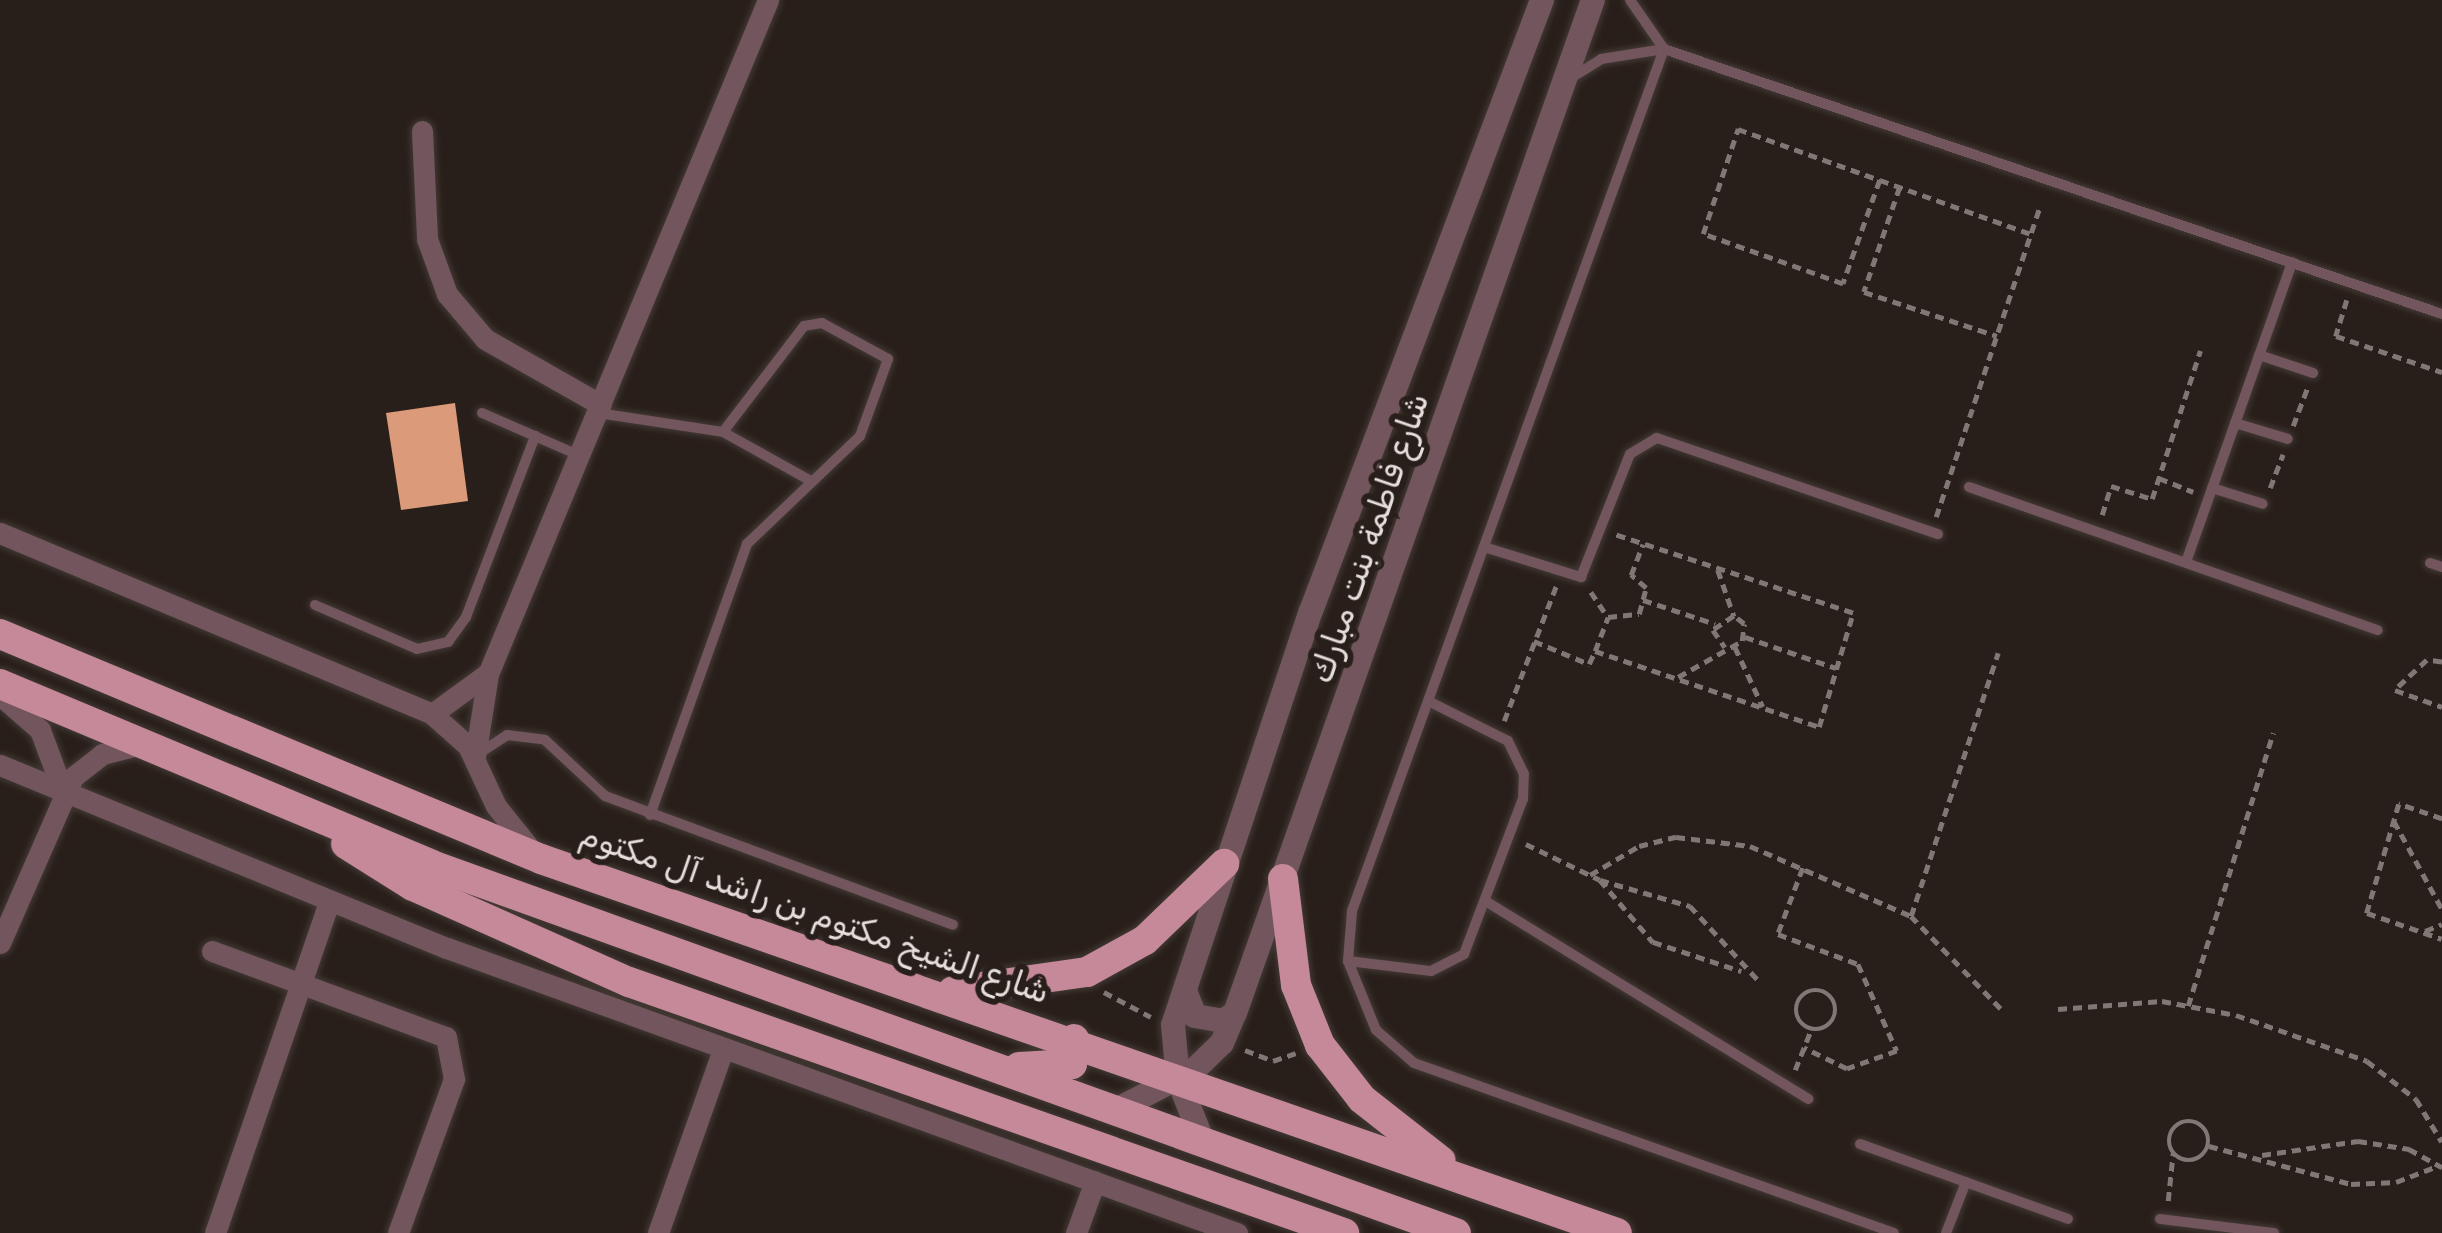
<!DOCTYPE html>
<html>
<head>
<meta charset="utf-8">
<style>
	body { margin:0 }
	#map { position:relative; width:2442px; height:1233px; overflow:hidden; background:#291f1a; font-family:Rubik,"Noto Sans Arabic",sans-serif }
	div>[style] { position:absolute }
	.building>* { inset:0; background:#db9a79 }
	.path>* { height:4.5px; margin-top:-2.25px; transform-origin:0; background:repeating-linear-gradient(90deg,#807874 0 9px,transparent 0 15px) }
	.path>.ring { margin:-2.25px; padding:0; box-sizing:content-box; background:none; border:4.5px solid #807874; border-radius:50% }
	.roads { filter:drop-shadow(0 0 3px #433a35) drop-shadow(0 0 3px #433a35) }
	.service>* { height:10px; margin:-5px; padding:0 5px; transform-origin:5px; border-radius:5px; background:#73565d }
	.minor>* { height:21px; margin:-10.5px; padding:0 10.5px; transform-origin:10.5px; border-radius:10.5px; background:#73565d }
	.tertiary>* { height:24px; margin:-12px; padding:0 12px; transform-origin:12px; border-radius:12px; background:#73565d }
	.primary>* { height:30px; margin:-15px; padding:0 15px; transform-origin:15px; border-radius:15px; background:#c58999 }
	span { translate:-50% -50%; white-space:nowrap; text-align:center; line-height:1.15; -webkit-text-stroke:12px #291f1a; paint-order:stroke }
	.street-label { font-size:33px; color:#e5dedb }
</style>
</head>
<body>
<div id="map">
	<div class="building">
		<i style="clip-path:polygon(455px 403px,468px 501px,401px 510px,386px 413px)"></i>
	</div>
	<div class="path">
		<i style="left:1880px;top:180px;width:110px;rotate:109.6deg"></i>
		<i style="left:1843px;top:284px;width:149px;rotate:-160.3deg"></i>
		<i style="left:1703px;top:234px;width:111px;rotate:-71.6deg"></i>
		<i style="left:1738px;top:129px;width:151px;rotate:19.8deg"></i>
		<i style="left:1880px;top:180px;width:160px;rotate:19.7deg"></i>
		<i style="left:1900px;top:187px;width:111px;rotate:108.9deg"></i>
		<i style="left:1864px;top:292px;width:140px;rotate:18.3deg"></i>
		<i style="left:2347px;top:300px;width:38px;rotate:107deg"></i>
		<i style="left:2336px;top:336px;width:112px;rotate:18.8deg"></i>
		<i style="left:2293px;top:426px;width:43px;rotate:-69.4deg"></i>
		<i style="left:2159px;top:478px;width:37px;rotate:22deg"></i>
		<i style="left:2270px;top:488px;width:36px;rotate:-69deg"></i>
		<i style="left:2102px;top:515px;width:30px;rotate:-73deg"></i>
		<i style="left:2111px;top:486px;width:43px;rotate:17.6deg"></i>
		<i style="left:2152px;top:499px;width:156px;rotate:-72deg"></i>
		<i style="left:1936px;top:517px;width:325px;rotate:-71.5deg"></i>
		<i style="left:1718px;top:570px;width:49px;rotate:70.8deg"></i>
		<i style="left:1591px;top:592px;width:30px;rotate:56deg"></i>
		<i style="left:1643px;top:600px;width:76px;rotate:18.4deg"></i>
		<i style="left:1745px;top:637px;width:96px;rotate:18.8deg"></i>
		<i style="left:1534px;top:641px;width:60px;rotate:22.7deg"></i>
		<i style="left:1589px;top:664px;width:14px;rotate:-65deg"></i>
		<i style="left:1595px;top:651px;width:237px;rotate:18.7deg"></i>
		<i style="left:1819px;top:727px;width:119px;rotate:-73.4deg"></i>
		<i style="left:1853px;top:613px;width:253px;rotate:-161.8deg"></i>
		<i style="left:1735px;top:647px;width:66px;rotate:65deg"></i>
		<i style="left:1595px;top:651px;width:36px;rotate:-69deg"></i>
		<i style="left:1608px;top:617px;width:31px;rotate:-6deg"></i>
		<i style="left:1639px;top:614px;width:27px;rotate:-75deg"></i>
		<i style="left:1646px;top:588px;width:20px;rotate:-139deg"></i>
		<i style="left:1631px;top:575px;width:33px;rotate:-69deg"></i>
		<i style="left:2442px;top:662px;width:15px;rotate:-172deg"></i>
		<i style="left:2427px;top:660px;width:44px;rotate:136.8deg"></i>
		<i style="left:2395px;top:690px;width:50px;rotate:19.9deg"></i>
		<i style="left:1678px;top:677px;width:73px;rotate:-29.4deg"></i>
		<i style="left:1742px;top:641px;width:17px;rotate:-83deg"></i>
		<i style="left:1744px;top:624px;width:13px;rotate:-141deg"></i>
		<i style="left:1734px;top:616px;width:25px;rotate:146deg"></i>
		<i style="left:1713px;top:630px;width:21px;rotate:55deg"></i>
		<i style="left:1504px;top:721px;width:145px;rotate:-68.9deg"></i>
		<i style="left:2442px;top:819px;width:46px;rotate:-160.8deg"></i>
		<i style="left:2399px;top:804px;width:114px;rotate:106.4deg"></i>
		<i style="left:2367px;top:913px;width:79px;rotate:19.1deg"></i>
		<i style="left:2394px;top:821px;width:100px;rotate:61.4deg"></i>
		<i style="left:1526px;top:844px;width:82px;rotate:25.9deg"></i>
		<i style="left:1600px;top:880px;width:94px;rotate:16.1deg"></i>
		<i style="left:1690px;top:906px;width:102px;rotate:47.4deg"></i>
		<i style="left:1803px;top:868px;width:71px;rotate:110.7deg"></i>
		<i style="left:1778px;top:934px;width:85px;rotate:20.6deg"></i>
		<i style="left:1858px;top:964px;width:95px;rotate:65.9deg"></i>
		<i style="left:1897px;top:1051px;width:53px;rotate:160.2deg"></i>
		<i style="left:1847px;top:1069px;width:48px;rotate:-154deg"></i>
		<i style="left:1590px;top:875px;width:57px;rotate:-30.6deg"></i>
		<i style="left:1639px;top:846px;width:38px;rotate:-14deg"></i>
		<i style="left:1676px;top:837px;width:75px;rotate:6.9deg"></i>
		<i style="left:1750px;top:846px;width:176px;rotate:23.5deg"></i>
		<i style="left:1911px;top:916px;width:129px;rotate:45.9deg"></i>
		<i style="left:1600px;top:880px;width:82px;rotate:49.5deg"></i>
		<i style="left:1653px;top:942px;width:93px;rotate:18.2deg"></i>
		<i style="left:1911px;top:916px;width:277px;rotate:-71.7deg"></i>
		<i style="left:2425px;top:931px;width:18px;rotate:-22deg"></i>
		<i class="ring" style="left:1796px;top:990px;width:35.5px;height:35.5px"></i>
		<i style="left:1104px;top:992px;width:53px;rotate:28deg"></i>
		<i style="left:2188px;top:1006px;width:286px;rotate:-72.7deg"></i>
		<i style="left:2058px;top:1009px;width:104px;rotate:-4.4deg"></i>
		<i style="left:2162px;top:1001px;width:75px;rotate:10.7deg"></i>
		<i style="left:2236px;top:1015px;width:139px;rotate:19.3deg"></i>
		<i style="left:2367px;top:1061px;width:62px;rotate:37.8deg"></i>
		<i style="left:2416px;top:1099px;width:50px;rotate:58.8deg"></i>
		<i style="left:1245px;top:1050px;width:30px;rotate:21deg"></i>
		<i style="left:1273px;top:1061px;width:24px;rotate:-19deg"></i>
		<i style="left:1795px;top:1070px;width:43px;rotate:-68.2deg"></i>
		<i class="ring" style="left:2169px;top:1121px;width:35.5px;height:35.5px"></i>
		<i style="left:2209px;top:1146px;width:147px;rotate:15deg"></i>
		<i style="left:2351px;top:1184px;width:45px;rotate:-2.5deg"></i>
		<i style="left:2396px;top:1182px;width:47px;rotate:-21.1deg"></i>
		<i style="left:2262px;top:1155px;width:97px;rotate:-8.3deg"></i>
		<i style="left:2358px;top:1141px;width:52px;rotate:8.9deg"></i>
		<i style="left:2409px;top:1149px;width:38px;rotate:29deg"></i>
		<i style="left:2168px;top:1201px;width:48px;rotate:-84.1deg"></i>
	</div>
	<div class="roads">
		<div class="service">
			<i style="left:1630px;top:0;width:60px;rotate:55.2deg"></i>
			<i style="left:1664px;top:49px;width:917px;rotate:109.9deg"></i>
			<i style="left:1352px;top:911px;width:50px;rotate:94.6deg"></i>
			<i style="left:1348px;top:961px;width:74px;rotate:67.9deg"></i>
			<i style="left:1376px;top:1030px;width:50px;rotate:41deg"></i>
			<i style="left:1414px;top:1063px;width:509px;rotate:19.5deg"></i>
			<i style="left:1571px;top:78px;width:36px;rotate:-32deg"></i>
			<i style="left:1601px;top:59px;width:64px;rotate:-9deg"></i>
			<i style="left:1664px;top:49px;width:822px;rotate:18.81deg"></i>
			<i style="left:2259px;top:355px;width:57px;rotate:18.4deg"></i>
			<i style="left:482px;top:413px;width:105px;rotate:23.6deg"></i>
			<i style="left:598px;top:413px;width:126px;rotate:8.6deg"></i>
			<i style="left:723px;top:432px;width:101px;rotate:29.1deg"></i>
			<i style="left:2235px;top:423px;width:55px;rotate:16.8deg"></i>
			<i style="left:1969px;top:487px;width:433px;rotate:19.3deg"></i>
			<i style="left:2212px;top:488px;width:53px;rotate:17.4deg"></i>
			<i style="left:1484px;top:547px;width:102px;rotate:17.2deg"></i>
			<i style="left:1581px;top:577px;width:132px;rotate:-68.3deg"></i>
			<i style="left:1630px;top:454px;width:31px;rotate:-31deg"></i>
			<i style="left:1657px;top:438px;width:297px;rotate:18.9deg"></i>
			<i style="left:2186px;top:562px;width:318px;rotate:-70.5deg"></i>
			<i style="left:2430px;top:563px;width:13px;rotate:18deg"></i>
			<i style="left:315px;top:605px;width:111px;rotate:23.3deg"></i>
			<i style="left:417px;top:649px;width:32px;rotate:-13deg"></i>
			<i style="left:448px;top:642px;width:31px;rotate:-54deg"></i>
			<i style="left:466px;top:617px;width:194px;rotate:-69.1deg"></i>
			<i style="left:478px;top:754px;width:35px;rotate:-33deg"></i>
			<i style="left:507px;top:735px;width:38px;rotate:7deg"></i>
			<i style="left:545px;top:740px;width:82px;rotate:43deg"></i>
			<i style="left:605px;top:796px;width:371px;rotate:20.3deg"></i>
			<i style="left:650px;top:815px;width:288px;rotate:-70.3deg"></i>
			<i style="left:747px;top:544px;width:156px;rotate:-43.7deg"></i>
			<i style="left:860px;top:436px;width:82px;rotate:-70deg"></i>
			<i style="left:888px;top:359px;width:75px;rotate:-151.4deg"></i>
			<i style="left:822px;top:323px;width:18px;rotate:171deg"></i>
			<i style="left:804px;top:326px;width:133px;rotate:127.4deg"></i>
			<i style="left:1487px;top:902px;width:377px;rotate:31.5deg"></i>
			<i style="left:1348px;top:961px;width:84px;rotate:6.9deg"></i>
			<i style="left:1431px;top:971px;width:37px;rotate:-27deg"></i>
			<i style="left:1464px;top:954px;width:166px;rotate:-69.2deg"></i>
			<i style="left:1523px;top:799px;width:25px;rotate:-88deg"></i>
			<i style="left:1524px;top:774px;width:37px;rotate:-116deg"></i>
			<i style="left:1508px;top:741px;width:89px;rotate:-153.4deg"></i>
			<i style="left:1860px;top:1144px;width:221px;rotate:19.8deg"></i>
			<i style="left:2160px;top:1219px;width:115px;rotate:7deg"></i>
			<i style="left:1946px;top:1233px;width:55px;rotate:-68.6deg"></i>
		</div>
		<div class="minor">
			<i style="left:422px;top:131px;width:108px;rotate:87.3deg"></i>
			<i style="left:427px;top:239px;width:59px;rotate:70deg"></i>
			<i style="left:447px;top:294px;width:59px;rotate:49.8deg"></i>
			<i style="left:485px;top:339px;width:133px;rotate:29.6deg"></i>
			<i style="left:0;top:533px;width:468px;rotate:22.7deg"></i>
			<i style="left:432px;top:714px;width:48px;rotate:41.6deg"></i>
			<i style="left:468px;top:746px;width:66px;rotate:65deg"></i>
			<i style="left:496px;top:806px;width:58px;rotate:51.3deg"></i>
			<i style="left:0;top:695px;width:53px;rotate:41.2deg"></i>
			<i style="left:40px;top:730px;width:66px;rotate:69.6deg"></i>
			<i style="left:432px;top:714px;width:68px;rotate:-36deg"></i>
			<i style="left:475px;top:757px;width:84px;rotate:-81.1deg"></i>
			<i style="left:488px;top:674px;width:730px;rotate:-67.44deg"></i>
			<i style="left:0;top:765px;width:483px;rotate:22.3deg"></i>
			<i style="left:447px;top:948px;width:840px;rotate:19.84deg"></i>
			<i style="left:0;top:943px;width:181px;rotate:-66.3deg"></i>
			<i style="left:73px;top:777px;width:37px;rotate:-38deg"></i>
			<i style="left:102px;top:754px;width:36px;rotate:-14deg"></i>
			<i style="left:212px;top:951px;width:249px;rotate:20.2deg"></i>
			<i style="left:446px;top:1037px;width:43px;rotate:79.2deg"></i>
			<i style="left:454px;top:1079px;width:164px;rotate:110deg"></i>
			<i style="left:215px;top:1233px;width:350px;rotate:-71deg"></i>
			<i style="left:658px;top:1233px;width:192px;rotate:-70.5deg"></i>
			<i style="left:1076px;top:1233px;width:55px;rotate:-69.9deg"></i>
		</div>
		<div class="tertiary">
			<i style="left:1185px;top:991px;width:27px;rotate:68deg"></i>
			<i style="left:1195px;top:1016px;width:28px;rotate:10deg"></i>
			<i style="left:1223px;top:1021px;width:14px;rotate:-34deg"></i>
			<i style="left:1116px;top:1110px;width:89px;rotate:-27.4deg"></i>
			<i style="left:1195px;top:1069px;width:37px;rotate:-44deg"></i>
			<i style="left:1222px;top:1043px;width:33px;rotate:-67deg"></i>
			<i style="left:1235px;top:1013px;width:1074px;rotate:-70.54deg"></i>
			<i style="left:1203px;top:1142px;width:68px;rotate:-111.6deg"></i>
			<i style="left:1178px;top:1079px;width:54px;rotate:-95.3deg"></i>
			<i style="left:1173px;top:1025px;width:436px;rotate:-71.6deg"></i>
			<i style="left:1311px;top:611px;width:653px;rotate:-69.29deg"></i>
		</div>
		<div class="primary">
			<i style="left:0;top:634px;width:586px;rotate:22.58deg"></i>
			<i style="left:541px;top:859px;width:1139px;rotate:19.17deg"></i>
			<i style="left:0;top:684px;width:468px;rotate:22.7deg"></i>
			<i style="left:432px;top:865px;width:1088px;rotate:19.77deg"></i>
			<i style="left:346px;top:844px;width:79px;rotate:32.1deg"></i>
			<i style="left:413px;top:886px;width:236px;rotate:24deg"></i>
			<i style="left:629px;top:982px;width:758px;rotate:19.34deg"></i>
			<i style="left:1283px;top:879px;width:107px;rotate:83deg"></i>
			<i style="left:1296px;top:985px;width:65px;rotate:68.2deg"></i>
			<i style="left:1320px;top:1045px;width:68px;rotate:52.1deg"></i>
			<i style="left:1362px;top:1099px;width:100px;rotate:38.1deg"></i>
			<i style="left:953px;top:991px;width:135px;rotate:-8.1deg"></i>
			<i style="left:1087px;top:972px;width:66px;rotate:-28.9deg"></i>
			<i style="left:1145px;top:940px;width:110px;rotate:-43.9deg"></i>
			<i style="left:1019px;top:1067px;width:53px;rotate:-3.2deg"></i>
			<i style="left:1072px;top:1064px;width:25px;rotate:-85deg"></i>
		</div>
	</div>
	<div class="street-label">
		<span style="left:1369px;top:538px;rotate:-71deg">شارع فاطمة بنت مبارك</span>
		<span style="left:815px;top:913px;rotate:19deg">شارع الشيخ مكتوم بن راشد آل مكتوم</span>
	</div>
</div>
</body>
</html>
